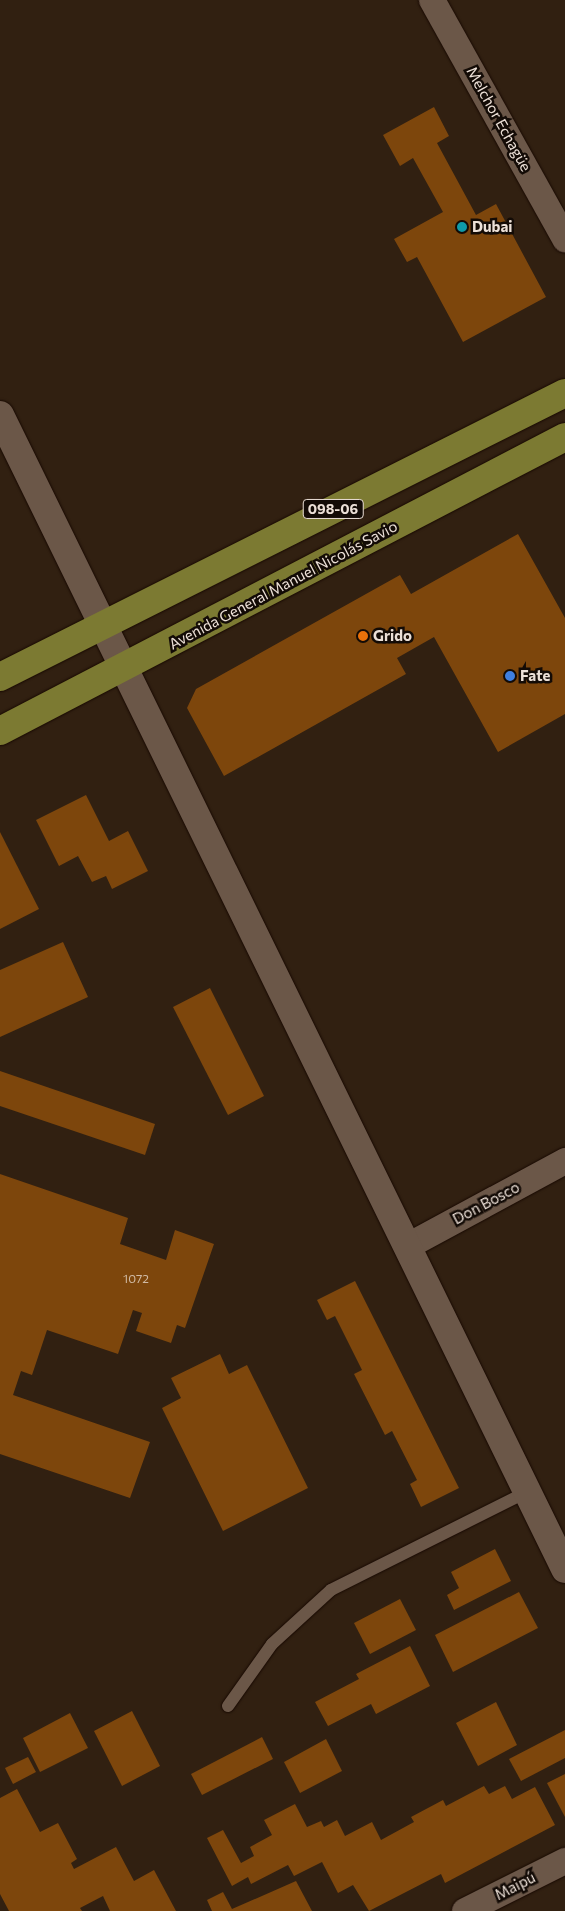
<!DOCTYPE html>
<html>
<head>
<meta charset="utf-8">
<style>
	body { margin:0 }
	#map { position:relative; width:565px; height:1911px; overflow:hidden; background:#312011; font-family:Commissioner,sans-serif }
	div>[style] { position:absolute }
	.building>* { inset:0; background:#7d460c }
	.roads { filter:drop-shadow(0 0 1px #180900) drop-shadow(0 0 1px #180900) }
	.lane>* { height:12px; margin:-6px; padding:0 6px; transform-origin:6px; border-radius:6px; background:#6b5748 }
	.street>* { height:26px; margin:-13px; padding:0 13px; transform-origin:13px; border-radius:13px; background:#6b5748 }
	.secondary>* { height:28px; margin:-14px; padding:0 14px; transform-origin:14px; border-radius:14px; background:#6b5748 }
	.primary>* { height:28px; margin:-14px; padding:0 14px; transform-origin:14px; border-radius:14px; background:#7c7a32 }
	.dots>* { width:14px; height:14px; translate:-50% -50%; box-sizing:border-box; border:2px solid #130b06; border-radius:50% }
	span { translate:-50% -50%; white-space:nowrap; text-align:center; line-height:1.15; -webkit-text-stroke:5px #130b06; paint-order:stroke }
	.number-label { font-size:12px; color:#d0baa4 }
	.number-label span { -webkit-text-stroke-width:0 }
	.shield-label span { padding:1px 4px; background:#130b06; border:1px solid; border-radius:4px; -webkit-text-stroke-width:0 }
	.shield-label { font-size:14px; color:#ece0d7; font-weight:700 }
	.street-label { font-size:15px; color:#ece0d7 }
	.poi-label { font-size:15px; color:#ece0d7; font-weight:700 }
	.left { translate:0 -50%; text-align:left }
</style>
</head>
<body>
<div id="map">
	<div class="building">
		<i style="clip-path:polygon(434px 107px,449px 136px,437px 143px,476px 215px,496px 204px,546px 297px,463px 342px,417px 257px,407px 262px,394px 239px,443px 212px,413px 158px,400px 166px,383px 135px)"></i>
		<i style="clip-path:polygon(518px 534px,565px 618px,565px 714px,498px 752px,434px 637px,397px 658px,406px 674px,224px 776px,187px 708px,196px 689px,400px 575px,411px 594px)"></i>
		<i style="clip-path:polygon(86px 795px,109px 841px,128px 831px,148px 871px,112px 889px,106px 876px,92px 882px,78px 856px,59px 866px,36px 820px)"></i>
		<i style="clip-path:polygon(0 832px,39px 909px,0 929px)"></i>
		<i style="clip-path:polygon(63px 942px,88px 997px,0 1037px,0 970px)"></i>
		<i style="clip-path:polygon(210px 988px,264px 1096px,228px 1115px,173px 1007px)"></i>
		<i style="clip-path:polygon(0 1071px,155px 1124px,145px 1155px,0 1106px)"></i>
		<i style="clip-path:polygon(0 1174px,128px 1218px,120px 1244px,166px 1260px,175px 1230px,214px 1244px,185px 1328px,177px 1325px,171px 1343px,136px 1331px,142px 1313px,133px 1310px,118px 1354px,47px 1330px,32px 1375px,21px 1371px,13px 1395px,150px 1442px,130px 1498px,0 1454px)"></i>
		<i style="clip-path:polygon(355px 1281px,459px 1488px,421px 1507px,410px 1484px,417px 1480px,392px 1431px,385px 1435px,354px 1374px,362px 1370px,335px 1316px,327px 1320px,317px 1300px)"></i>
		<i style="clip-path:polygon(220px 1354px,229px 1374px,247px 1365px,308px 1488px,223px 1531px,162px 1408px,181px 1398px,171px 1378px)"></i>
		<i style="clip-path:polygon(495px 1549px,511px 1581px,454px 1610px,447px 1595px,459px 1588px,451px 1572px)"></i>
		<i style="clip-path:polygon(519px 1592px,538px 1628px,453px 1672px,435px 1635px)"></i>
		<i style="clip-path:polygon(400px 1599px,416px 1630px,370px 1654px,354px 1623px)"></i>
		<i style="clip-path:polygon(410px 1646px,430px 1686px,376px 1714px,371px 1704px,328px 1726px,315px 1702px,359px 1679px,356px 1674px)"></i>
		<i style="clip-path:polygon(496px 1702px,517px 1745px,478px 1766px,456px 1723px)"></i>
		<i style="clip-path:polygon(132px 1711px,160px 1766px,122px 1786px,94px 1731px)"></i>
		<i style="clip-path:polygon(70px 1713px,88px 1748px,40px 1772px,23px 1738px)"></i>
		<i style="clip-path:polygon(565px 1730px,565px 1758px,521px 1781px,509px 1759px)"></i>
		<i style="clip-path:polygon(262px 1737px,273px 1759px,202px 1795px,191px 1774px)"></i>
		<i style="clip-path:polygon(326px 1739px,342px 1771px,300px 1793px,284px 1762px)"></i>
		<i style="clip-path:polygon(28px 1757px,36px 1772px,13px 1784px,5px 1768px)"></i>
		<i style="clip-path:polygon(565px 1774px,565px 1817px,547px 1783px)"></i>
		<i style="clip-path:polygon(484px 1786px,489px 1794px,505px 1786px,512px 1799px,535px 1787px,555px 1825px,445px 1883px,441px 1874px,369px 1911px,353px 1885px,338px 1893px,322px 1862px,294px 1876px,288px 1865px,251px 1884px,248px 1877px,232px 1886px,207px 1838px,223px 1830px,241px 1863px,254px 1856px,250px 1847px,272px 1835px,264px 1820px,295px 1804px,307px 1827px,321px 1821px,324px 1827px,337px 1820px,345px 1836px,372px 1822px,381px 1840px,414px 1822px,411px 1817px,443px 1800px,446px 1806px)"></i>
		<i style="clip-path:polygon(17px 1789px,40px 1832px,58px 1823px,77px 1859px,71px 1863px,74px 1869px,116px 1847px,134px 1881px,154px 1870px,176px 1911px,110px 1911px,103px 1896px,80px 1908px,82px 1911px,9px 1911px,0 1894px,0 1798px)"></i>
		<i style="clip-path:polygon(296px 1881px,312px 1911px,212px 1911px,207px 1900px,223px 1892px,232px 1909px)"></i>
	</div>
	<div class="roads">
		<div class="lane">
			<i style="left:228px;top:1706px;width:76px;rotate:-54.6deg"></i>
			<i style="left:272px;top:1644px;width:80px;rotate:-42.5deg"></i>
			<i style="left:331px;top:1590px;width:217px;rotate:-26.6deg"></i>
		</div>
		<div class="street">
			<i style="left:432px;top:0;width:274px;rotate:60.9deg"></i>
			<i style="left:408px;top:1246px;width:179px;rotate:-28.4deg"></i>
			<i style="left:465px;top:1911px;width:112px;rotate:-26.6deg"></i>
		</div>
		<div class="secondary">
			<i style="left:0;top:415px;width:1285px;rotate:63.91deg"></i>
		</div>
		<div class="primary">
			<i style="left:0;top:677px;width:632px;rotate:-26.69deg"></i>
			<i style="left:0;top:731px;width:637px;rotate:-27.49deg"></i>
		</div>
	</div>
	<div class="dots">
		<i style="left:462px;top:227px;background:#0f9aa8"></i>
		<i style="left:363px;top:636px;background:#e8710a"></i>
		<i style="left:510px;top:676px;background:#3f7fe0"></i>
	</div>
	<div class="number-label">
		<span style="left:136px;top:1279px">1072</span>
	</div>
	<div class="shield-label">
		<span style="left:333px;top:509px">098-06</span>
	</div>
	<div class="street-label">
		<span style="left:499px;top:119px;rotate:61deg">Melchor Echagüe</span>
		<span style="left:283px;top:585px;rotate:-28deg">Avenida General Manuel Nicolás Savio</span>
		<span style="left:486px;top:1203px;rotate:-28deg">Don Bosco</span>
		<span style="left:515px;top:1886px;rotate:-27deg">Maipú</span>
	</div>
	<div class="poi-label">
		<span class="left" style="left:472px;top:227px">Dubai</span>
		<span class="left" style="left:373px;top:636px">Grido</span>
		<span class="left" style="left:520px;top:676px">Fate</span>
	</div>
</div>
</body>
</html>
